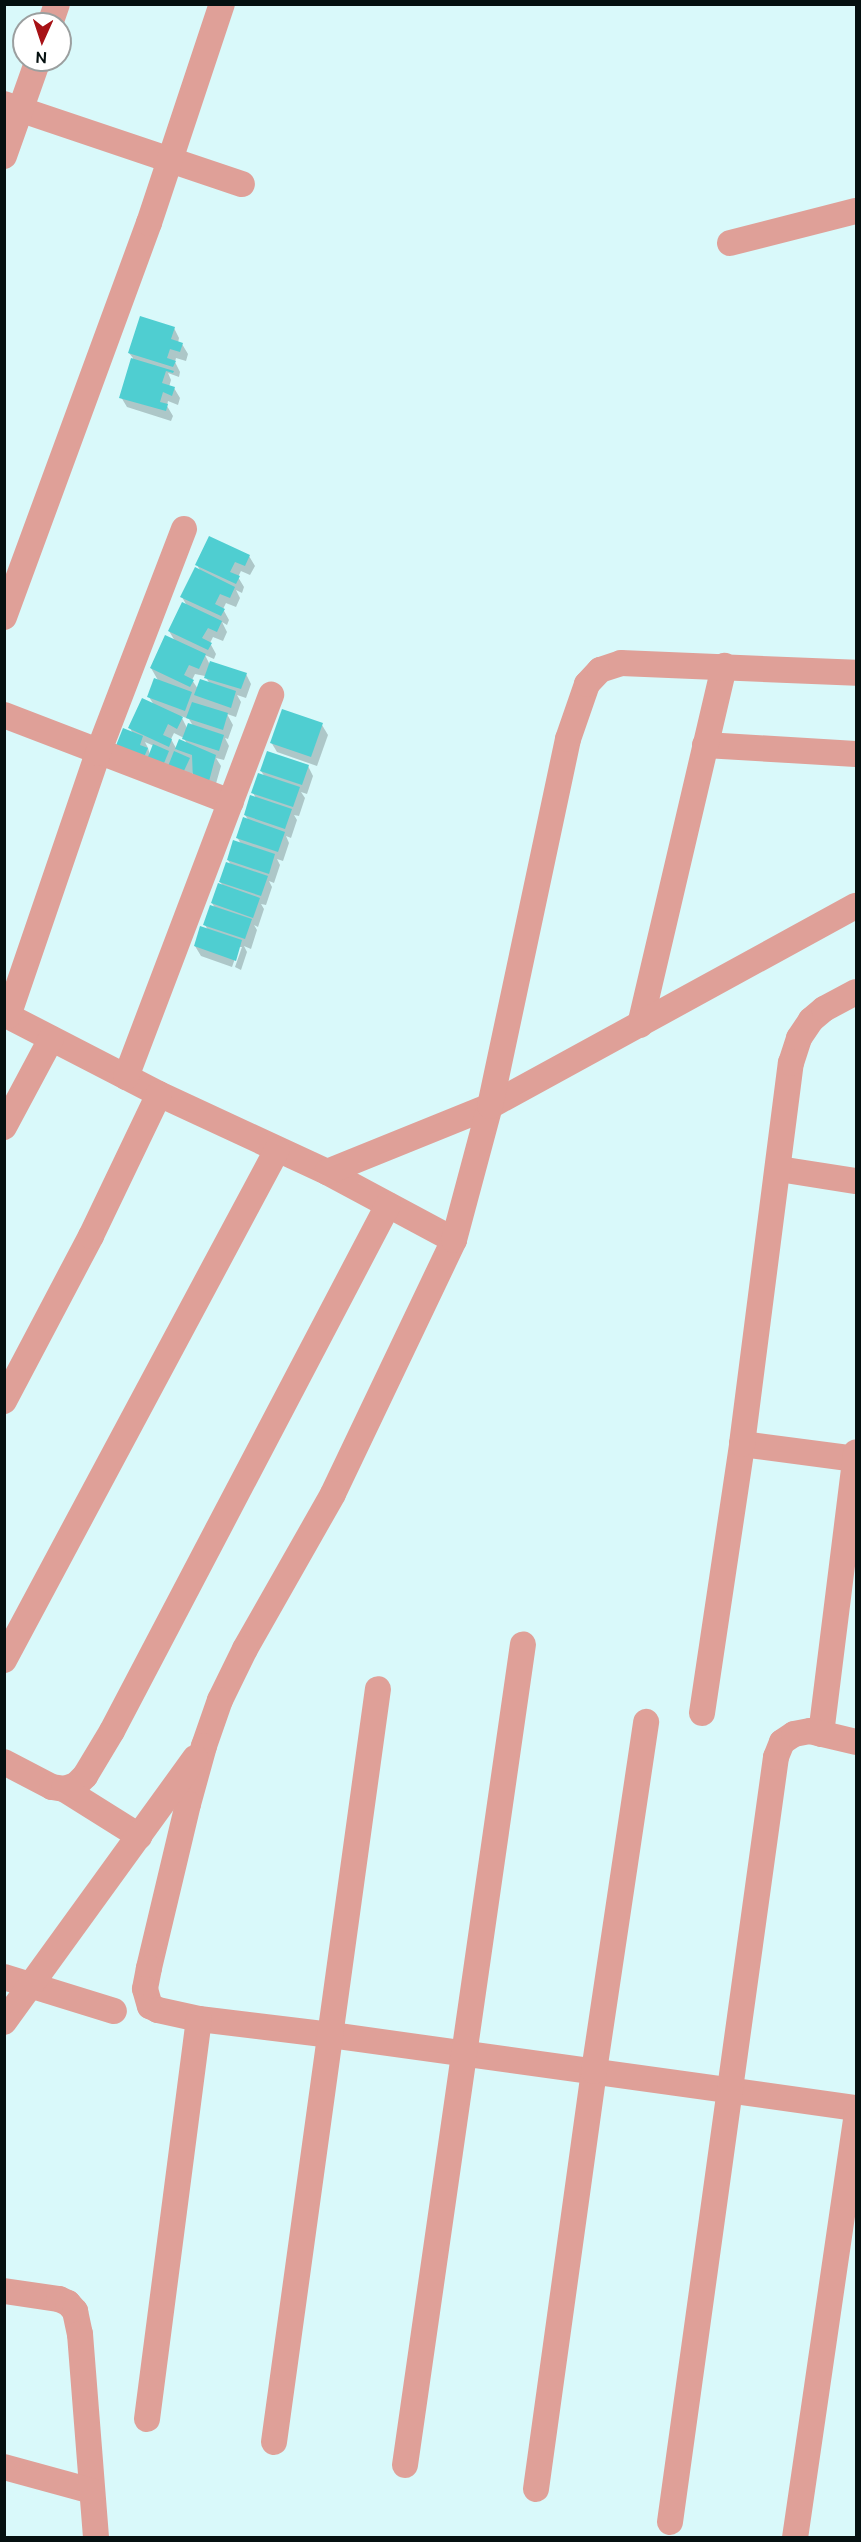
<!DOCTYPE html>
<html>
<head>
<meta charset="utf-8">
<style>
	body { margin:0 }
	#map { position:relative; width:861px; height:2542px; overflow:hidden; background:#d9f9fa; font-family:Ubuntu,sans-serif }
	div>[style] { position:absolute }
	.shadow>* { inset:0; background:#0003 }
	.building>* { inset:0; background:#4fced1 }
	.street>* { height:26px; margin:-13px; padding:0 13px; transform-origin:13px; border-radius:13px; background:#dfa098 }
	span { translate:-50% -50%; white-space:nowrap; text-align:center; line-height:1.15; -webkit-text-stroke:5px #fff; paint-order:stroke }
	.frame { position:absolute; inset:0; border:6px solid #051010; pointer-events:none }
	.north { position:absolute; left:12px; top:12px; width:60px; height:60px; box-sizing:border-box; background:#fff; border:2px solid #9b9f9f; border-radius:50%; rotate:183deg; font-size:16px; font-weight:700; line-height:24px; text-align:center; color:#051010 }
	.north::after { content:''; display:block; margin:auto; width:21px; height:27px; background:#a71216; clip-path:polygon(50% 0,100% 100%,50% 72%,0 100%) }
</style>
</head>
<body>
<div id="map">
	<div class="shadow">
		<i style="clip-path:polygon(174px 328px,179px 338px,178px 343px,182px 344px,188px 354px,186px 361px,176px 358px,175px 362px,180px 372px,179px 377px,168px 373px,171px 380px,169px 387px,174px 388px,180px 398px,178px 405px,168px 401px,167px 406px,173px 416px,171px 421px,127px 407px,121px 397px,133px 358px,129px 353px)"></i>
		<i style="clip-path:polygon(evenodd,249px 556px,255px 566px,250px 575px,241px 571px,238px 577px,244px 587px,242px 593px,236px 590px,240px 598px,236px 607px,226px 603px,223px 609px,229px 620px,227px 625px,222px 622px,227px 632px,223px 641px,213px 637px,210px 643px,216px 654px,214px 659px,205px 655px,210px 665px,246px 674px,251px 684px,246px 698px,237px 695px,241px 702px,236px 717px,227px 714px,233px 725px,228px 739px,225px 738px,229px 746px,224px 760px,216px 758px,221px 766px,213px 794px,194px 770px,188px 784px,120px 762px,133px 734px,130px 728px,154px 705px,149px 697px,159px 682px,151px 668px,175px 641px,169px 631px,187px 606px,182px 597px,201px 572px,197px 565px,249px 556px,195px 674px,205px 676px,210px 684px,198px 689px,192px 680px,195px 674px,249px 556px,181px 716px,189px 719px,193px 726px,187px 728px,181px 716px,249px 556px,174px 733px,184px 738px,187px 744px,180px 741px,177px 750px,171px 739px,174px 733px,249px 556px,145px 742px,154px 746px,150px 755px,148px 748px,145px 742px)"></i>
		<i style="clip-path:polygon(322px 725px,328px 735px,317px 766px,277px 752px,271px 742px)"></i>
		<i style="clip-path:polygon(308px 766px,313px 776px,307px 794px,301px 792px,305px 798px,299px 816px,294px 815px,297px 820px,291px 838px,286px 836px,289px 843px,283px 861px,277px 859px,280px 865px,274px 883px,269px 881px,272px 887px,266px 905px,261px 904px,264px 909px,258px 927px,254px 925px,257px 930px,251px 949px,244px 946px,247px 952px,241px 970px,235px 967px,242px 947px,239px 947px,232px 967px,201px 956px,195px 946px,208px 930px,205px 925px,215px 908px,212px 903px,224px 887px,220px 882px,231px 865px,228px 860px,241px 844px,237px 837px,249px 821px,245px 815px,256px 798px,253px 793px,265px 777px,261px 771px)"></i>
	</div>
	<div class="building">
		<i style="clip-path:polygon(140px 316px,175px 327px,171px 339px,183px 343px,180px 352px,170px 349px,167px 358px,176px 361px,173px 367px,128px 353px)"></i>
		<i style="clip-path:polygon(131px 358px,174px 371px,173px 373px,166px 371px,162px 383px,175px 387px,172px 396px,163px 392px,160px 402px,168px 404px,166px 411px,119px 398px)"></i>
		<i style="clip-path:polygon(209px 536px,250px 555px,245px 566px,235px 562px,230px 572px,240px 576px,236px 584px,195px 565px)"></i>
		<i style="clip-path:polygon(195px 567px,235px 587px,230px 598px,220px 594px,215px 604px,225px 609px,221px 616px,180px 597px)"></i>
		<i style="clip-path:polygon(182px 602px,222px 621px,217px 632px,208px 628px,202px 638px,212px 643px,208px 650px,168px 631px)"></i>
		<i style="clip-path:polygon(165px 635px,206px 654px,199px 669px,189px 665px,184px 675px,194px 680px,190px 687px,150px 668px)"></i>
		<i style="clip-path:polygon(210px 661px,247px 673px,241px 689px,204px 678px)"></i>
		<i style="clip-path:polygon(154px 678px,192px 692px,185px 711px,147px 697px)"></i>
		<i style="clip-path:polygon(200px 679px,236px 691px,231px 708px,194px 695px)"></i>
		<i style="clip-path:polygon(142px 698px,183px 717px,177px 729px,168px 724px,163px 735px,172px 739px,169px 747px,128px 728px)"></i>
		<i style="clip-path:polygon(192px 702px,228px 713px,223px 730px,186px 718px)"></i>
		<i style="clip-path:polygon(282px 709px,323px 723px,311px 757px,270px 743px)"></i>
		<i style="clip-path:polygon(188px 723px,224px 735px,219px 751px,182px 739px)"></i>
		<i style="clip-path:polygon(123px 728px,143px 736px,140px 745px,148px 748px,141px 764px,113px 753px)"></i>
		<i style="clip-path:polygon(179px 739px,216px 755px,208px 785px,193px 781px,192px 755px,175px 749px)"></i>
		<i style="clip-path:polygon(153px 744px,169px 751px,162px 768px,146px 762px)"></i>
		<i style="clip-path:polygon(174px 751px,190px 758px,182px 775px,167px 769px)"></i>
		<i style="clip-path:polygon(267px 751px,309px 765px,302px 785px,260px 771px)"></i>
		<i style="clip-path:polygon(258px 773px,300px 787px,293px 807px,251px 793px)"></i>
		<i style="clip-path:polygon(250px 795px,292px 809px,285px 829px,244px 815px)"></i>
		<i style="clip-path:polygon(243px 817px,285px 832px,278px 852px,236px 838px)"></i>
		<i style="clip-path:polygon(233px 840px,275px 854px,269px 874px,227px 860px)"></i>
		<i style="clip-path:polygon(226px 862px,268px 876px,261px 896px,219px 882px)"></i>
		<i style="clip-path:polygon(218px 883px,260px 898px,253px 918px,211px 903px)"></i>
		<i style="clip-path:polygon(210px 905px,252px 919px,245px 939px,203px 925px)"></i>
		<i style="clip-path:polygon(200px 926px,242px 940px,236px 961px,194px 946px)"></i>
	</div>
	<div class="street">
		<i style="left:50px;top:24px;width:21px;rotate:-71deg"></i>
		<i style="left:4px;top:104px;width:251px;rotate:18.6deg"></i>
		<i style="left:4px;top:156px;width:102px;rotate:-70.5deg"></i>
		<i style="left:730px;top:243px;width:130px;rotate:-14.3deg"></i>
		<i style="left:4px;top:617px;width:420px;rotate:-69.8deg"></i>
		<i style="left:149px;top:223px;width:231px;rotate:-71.6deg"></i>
		<i style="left:4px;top:715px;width:243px;rotate:21deg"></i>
		<i style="left:705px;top:745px;width:151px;rotate:3.4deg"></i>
		<i style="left:4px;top:1014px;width:174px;rotate:27.3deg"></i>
		<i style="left:159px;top:1094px;width:185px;rotate:24.9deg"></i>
		<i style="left:327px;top:1172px;width:144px;rotate:28.2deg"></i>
		<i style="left:454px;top:1240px;width:281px;rotate:115.5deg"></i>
		<i style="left:333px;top:1494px;width:178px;rotate:119.6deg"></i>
		<i style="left:245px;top:1649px;width:57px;rotate:116.1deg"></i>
		<i style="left:220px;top:1700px;width:49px;rotate:109.2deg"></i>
		<i style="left:204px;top:1746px;width:60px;rotate:105.4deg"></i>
		<i style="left:188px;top:1804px;width:169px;rotate:103.4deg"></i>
		<i style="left:149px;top:1968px;width:21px;rotate:101deg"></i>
		<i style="left:145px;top:1989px;width:18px;rotate:74deg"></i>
		<i style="left:150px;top:2006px;width:9px;rotate:27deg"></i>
		<i style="left:158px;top:2010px;width:42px;rotate:12.4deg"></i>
		<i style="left:199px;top:2019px;width:133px;rotate:6.9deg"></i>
		<i style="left:331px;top:2035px;width:530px;rotate:7.92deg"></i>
		<i style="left:8px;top:1016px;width:278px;rotate:-71.1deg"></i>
		<i style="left:98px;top:753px;width:240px;rotate:-69deg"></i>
		<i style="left:640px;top:1025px;width:369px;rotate:-76.8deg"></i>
		<i style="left:126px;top:1077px;width:409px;rotate:-69.2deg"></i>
		<i style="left:4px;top:1127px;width:100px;rotate:-61.9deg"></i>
		<i style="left:779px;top:1169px;width:78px;rotate:8.9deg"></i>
		<i style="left:327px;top:1172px;width:176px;rotate:-22deg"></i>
		<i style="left:490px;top:1106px;width:417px;rotate:-28.7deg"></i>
		<i style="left:454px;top:1240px;width:139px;rotate:-75deg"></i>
		<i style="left:490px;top:1106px;width:375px;rotate:-78deg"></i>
		<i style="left:568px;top:739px;width:58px;rotate:-70.9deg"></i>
		<i style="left:587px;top:684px;width:19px;rotate:-47deg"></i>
		<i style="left:600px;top:670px;width:22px;rotate:-18deg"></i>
		<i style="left:621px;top:663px;width:235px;rotate:2.4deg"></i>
		<i style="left:4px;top:1401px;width:187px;rotate:-62.2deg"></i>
		<i style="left:91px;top:1236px;width:157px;rotate:-64.4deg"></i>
		<i style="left:742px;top:1444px;width:115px;rotate:7.5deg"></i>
		<i style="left:4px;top:1660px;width:578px;rotate:-61.84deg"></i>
		<i style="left:702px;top:1713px;width:272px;rotate:-81.5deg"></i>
		<i style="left:742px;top:1444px;width:384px;rotate:-82.7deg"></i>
		<i style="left:791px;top:1063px;width:26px;rotate:-72deg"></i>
		<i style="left:799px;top:1038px;width:22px;rotate:-56deg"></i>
		<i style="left:811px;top:1020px;width:17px;rotate:-40deg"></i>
		<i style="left:824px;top:1009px;width:36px;rotate:-28deg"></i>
		<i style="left:821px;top:1734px;width:284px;rotate:-82.9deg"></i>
		<i style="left:4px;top:1762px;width:54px;rotate:27.5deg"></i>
		<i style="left:52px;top:1787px;width:12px;rotate:9deg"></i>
		<i style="left:64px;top:1789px;width:13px;rotate:-18deg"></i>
		<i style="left:76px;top:1785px;width:13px;rotate:-45deg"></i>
		<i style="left:85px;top:1776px;width:52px;rotate:-59deg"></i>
		<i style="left:112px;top:1731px;width:594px;rotate:-62.31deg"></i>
		<i style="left:64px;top:1789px;width:89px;rotate:32.1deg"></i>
		<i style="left:4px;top:1977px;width:115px;rotate:17.2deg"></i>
		<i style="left:4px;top:2022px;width:326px;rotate:-54.1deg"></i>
		<i style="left:4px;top:2291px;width:56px;rotate:8.3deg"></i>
		<i style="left:59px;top:2299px;width:10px;rotate:24deg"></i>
		<i style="left:68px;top:2303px;width:11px;rotate:49deg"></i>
		<i style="left:75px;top:2311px;width:24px;rotate:78deg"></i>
		<i style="left:80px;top:2334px;width:205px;rotate:85.5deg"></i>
		<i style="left:147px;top:2419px;width:403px;rotate:-82.6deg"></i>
		<i style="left:274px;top:2442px;width:760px;rotate:-82.14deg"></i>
		<i style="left:405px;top:2465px;width:829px;rotate:-81.82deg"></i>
		<i style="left:4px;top:2467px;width:91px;rotate:15.3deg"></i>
		<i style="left:536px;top:2489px;width:422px;rotate:-82.1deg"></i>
		<i style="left:594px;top:2071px;width:353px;rotate:-81.5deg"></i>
		<i style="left:670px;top:2522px;width:772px;rotate:-82.11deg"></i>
		<i style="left:776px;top:1757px;width:16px;rotate:-68deg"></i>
		<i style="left:782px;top:1742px;width:14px;rotate:-34deg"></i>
		<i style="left:794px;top:1734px;width:16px;rotate:-11deg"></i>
		<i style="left:810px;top:1731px;width:47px;rotate:13.4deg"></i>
		<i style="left:795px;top:2538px;width:424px;rotate:-81.7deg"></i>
	</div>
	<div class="frame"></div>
	<div class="north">N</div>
</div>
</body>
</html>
